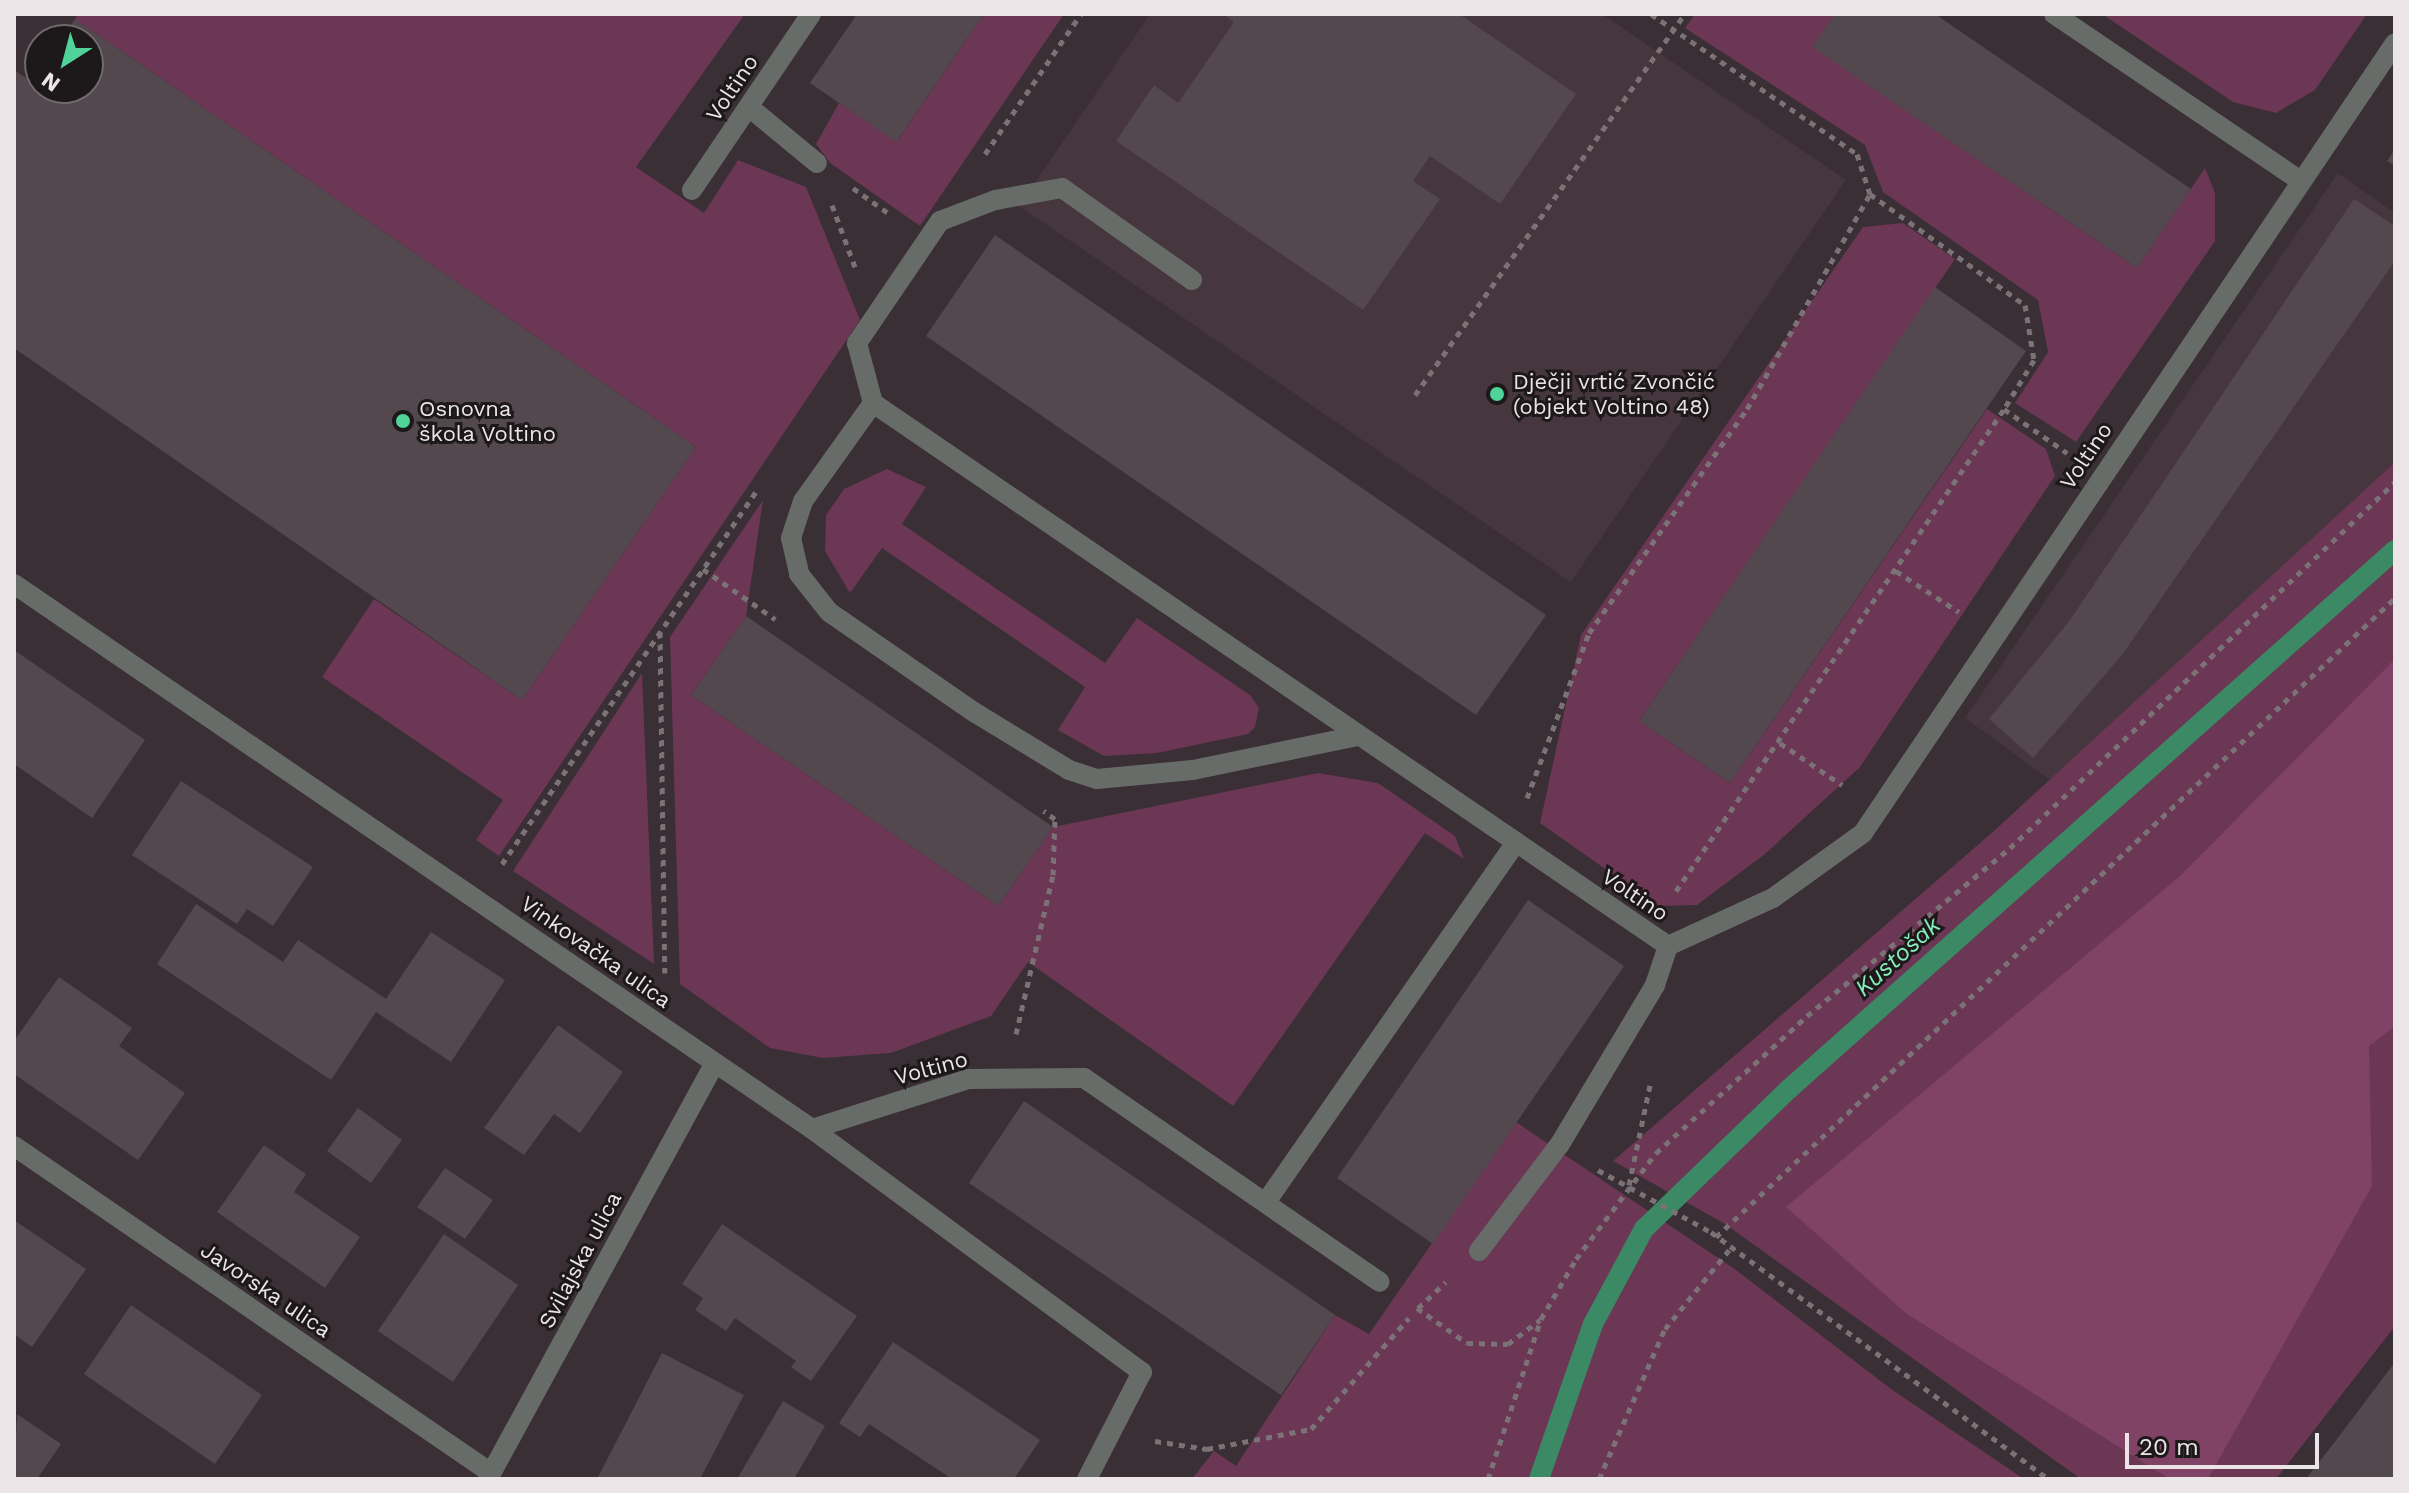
<!DOCTYPE html>
<html>
<head>
<meta charset="utf-8">
<style>
	body { margin:0 }
	#map { position:relative; width:2409px; height:1493px; overflow:hidden; background:#392f34; font-family:"Work Sans",sans-serif }
	div>[style] { position:absolute }
	.built>* { inset:0; background:#46363e }
	.green>* { inset:0; background:#6c3655 }
	.forest>* { inset:0; background:#804265 }
	.stream>* { height:20px; margin:-10px; padding:0 10px; transform-origin:10px; border-radius:10px; background:#3c8965 }
	.building>* { inset:0; background:#52484d }
	.path>* { height:5px; margin-top:-2.5px; transform-origin:0; background:repeating-linear-gradient(90deg,#7b7276 0 6px,transparent 0 12px) }
	.minor>* { height:20px; margin:-10px; padding:0 10px; transform-origin:10px; border-radius:10px; background:#676c69 }
	.dots>* { width:22px; height:22px; translate:-50% -50%; box-sizing:border-box; border:4px solid #1d181a; border-radius:50% }
	span { translate:-50% -50%; white-space:nowrap; text-align:center; line-height:1.15; -webkit-text-stroke:6px #1d181a; paint-order:stroke }
	.street-label { font-size:22px; color:#ece5e8 }
	.poi-label { font-size:22px; color:#ece5e8 }
	.left { translate:0 -50%; text-align:left }
	.water-label { font-size:24px; color:#84efba; font-style:italic }
	.frame { position:absolute; inset:0; border:16px solid #ece5e8; pointer-events:none }
	.north { position:absolute; left:24px; top:24px; width:80px; height:80px; box-sizing:border-box; background:#1d181a; border:2px solid #706a6c; border-radius:50%; rotate:216deg; font-size:22px; font-weight:700; line-height:32px; text-align:center; color:#ece5e8 }
	.north::after { content:''; display:block; margin:auto; width:28px; height:36px; background:#4fd399; clip-path:polygon(50% 0,100% 100%,50% 72%,0 100%) }
	.scale { position:absolute; left:2125px; top:1433px; width:194px; height:36px; box-sizing:border-box; border:4px solid #ece5e8; border-top:0; padding-left:10px; font-size:24px; line-height:28px; white-space:nowrap; color:#ece5e8; -webkit-text-stroke:6px #1d181a; paint-order:stroke }
</style>
</head>
<body>
<div id="map">
	<div class="built">
		<i style="clip-path:polygon(1150px 14px,1602px 14px,1846px 180px,1571px 582px,1019px 206px)"></i>
		<i style="clip-path:polygon(2338px 173px,2395px 213px,2395px 462px,2050px 780px,1965px 718px)"></i>
	</div>
	<div class="green">
		<i style="clip-path:polygon(78px 14px,745px 14px,636px 167px,704px 213px,738px 160px,806px 187px,860px 320px,499px 856px,476px 840px,503px 800px,322px 677px,374px 599px,522px 700px,696px 447px,75px 19px)"></i>
		<i style="clip-path:polygon(984px 14px,1064px 14px,920px 226px,830px 163px,816px 144px,839px 103px,897px 141px)"></i>
		<i style="clip-path:polygon(1695px 14px,1835px 14px,1813px 47px,2137px 268px,2205px 168px,2215px 193px,2215px 241px,2076px 442px,2015px 403px,2048px 352px,2038px 300px,1883px 192px,1865px 145px,1685px 28px)"></i>
		<i style="clip-path:polygon(2102px 14px,2367px 14px,2315px 90px,2276px 113px,2233px 102px)"></i>
		<i style="clip-path:polygon(1903px 223px,1955px 259px,1639px 721px,1730px 783px,1987px 409px,2046px 449px,2055px 476px,1860px 767px,1765px 854px,1697px 905px,1658px 906px,1540px 823px,1581px 635px,1863px 227px)"></i>
		<i style="clip-path:polygon(2395px 462px,2395px 1326px,2276px 1479px,2081px 1479px,1725px 1224px,1613px 1161px,1995px 830px)"></i>
		<i style="clip-path:polygon(887px 469px,926px 487px,902px 524px,1105px 663px,1137px 618px,1250px 695px,1259px 708px,1255px 727px,1248px 734px,1157px 753px,1104px 756px,1058px 730px,1085px 687px,882px 548px,850px 593px,825px 551px,826px 515px,844px 489px)"></i>
		<i style="clip-path:polygon(763px 500px,746px 616px,691px 695px,998px 906px,1053px 827px,1318px 773px,1378px 783px,1455px 836px,1464px 859px,1425px 833px,1233px 1106px,1028px 962px,991px 1016px,891px 1053px,823px 1058px,770px 1048px,680px 984px,670px 637px)"></i>
		<i style="clip-path:polygon(642px 673px,654px 964px,513px 871px)"></i>
		<i style="clip-path:polygon(1516px 1122px,1736px 1270px,1891px 1389px,2024px 1479px,1192px 1479px,1214px 1451px,1236px 1466px,1335px 1315px,1369px 1334px)"></i>
	</div>
	<div class="forest">
		<i style="clip-path:polygon(2395px 659px,2395px 1026px,2369px 1046px,2372px 1186px,2208px 1479px,2170px 1479px,1907px 1314px,1786px 1207px,2180px 876px)"></i>
	</div>
	<div class="stream">
		<i style="left:1539px;top:1479px;width:164px;rotate:-70.8deg"></i>
		<i style="left:1593px;top:1324px;width:108px;rotate:-61.8deg"></i>
		<i style="left:1644px;top:1229px;width:202px;rotate:-44deg"></i>
		<i style="left:1789px;top:1089px;width:811px;rotate:-41.65deg"></i>
	</div>
	<div class="building">
		<i style="clip-path:polygon(857px 14px,984px 14px,896px 142px,810px 83px)"></i>
		<i style="clip-path:polygon(1223px 14px,1459px 14px,1576px 94px,1500px 204px,1430px 156px,1413px 181px,1440px 199px,1363px 310px,1116px 141px,1154px 85px,1178px 103px,1234px 22px)"></i>
		<i style="clip-path:polygon(1835px 14px,1935px 14px,2191px 189px,2137px 268px,1812px 47px)"></i>
		<i style="clip-path:polygon(75px 19px,696px 447px,522px 700px,14px 348px,14px 70px,34px 83px,40px 74px,40px 88px,88px 88px,88px 40px,62px 40px)"></i>
		<i style="clip-path:polygon(2395px 149px,2395px 166px,2387px 161px)"></i>
		<i style="clip-path:polygon(2354px 199px,2395px 226px,2395px 261px,2122px 655px,2033px 758px,1989px 719px,2070px 620px)"></i>
		<i style="clip-path:polygon(995px 235px,1546px 615px,1476px 715px,926px 336px)"></i>
		<i style="clip-path:polygon(1935px 287px,2026px 351px,1730px 783px,1639px 721px)"></i>
		<i style="clip-path:polygon(746px 616px,1053px 827px,998px 906px,691px 695px)"></i>
		<i style="clip-path:polygon(14px 650px,145px 740px,92px 818px,14px 764px)"></i>
		<i style="clip-path:polygon(181px 781px,313px 867px,273px 926px,247px 909px,237px 924px,132px 855px)"></i>
		<i style="clip-path:polygon(1528px 900px,1624px 966px,1433px 1244px,1337px 1178px)"></i>
		<i style="clip-path:polygon(196px 904px,283px 962px,298px 940px,386px 999px,431px 932px,505px 980px,451px 1062px,376px 1012px,331px 1080px,157px 964px)"></i>
		<i style="clip-path:polygon(59px 977px,132px 1028px,119px 1046px,185px 1093px,138px 1160px,14px 1074px,14px 1041px)"></i>
		<i style="clip-path:polygon(558px 1025px,623px 1072px,580px 1133px,554px 1114px,524px 1155px,484px 1128px)"></i>
		<i style="clip-path:polygon(1024px 1101px,1335px 1315px,1281px 1395px,969px 1183px)"></i>
		<i style="clip-path:polygon(358px 1108px,402px 1140px,371px 1183px,327px 1151px)"></i>
		<i style="clip-path:polygon(264px 1145px,306px 1174px,294px 1192px,360px 1237px,325px 1288px,217px 1212px)"></i>
		<i style="clip-path:polygon(445px 1168px,493px 1200px,465px 1239px,417px 1207px)"></i>
		<i style="clip-path:polygon(14px 1220px,86px 1269px,32px 1347px,14px 1334px)"></i>
		<i style="clip-path:polygon(722px 1224px,857px 1316px,811px 1381px,791px 1367px,796px 1361px,735px 1318px,726px 1331px,695px 1310px,703px 1298px,682px 1284px)"></i>
		<i style="clip-path:polygon(444px 1234px,518px 1285px,453px 1382px,378px 1331px)"></i>
		<i style="clip-path:polygon(131px 1305px,262px 1395px,215px 1464px,84px 1374px)"></i>
		<i style="clip-path:polygon(893px 1342px,1040px 1440px,1014px 1479px,952px 1479px,869px 1424px,860px 1437px,839px 1423px)"></i>
		<i style="clip-path:polygon(662px 1353px,744px 1395px,700px 1479px,597px 1479px)"></i>
		<i style="clip-path:polygon(2395px 1362px,2395px 1479px,2306px 1479px,2340px 1435px)"></i>
		<i style="clip-path:polygon(783px 1401px,825px 1426px,794px 1479px,737px 1479px)"></i>
		<i style="clip-path:polygon(17px 1414px,61px 1444px,37px 1479px,14px 1479px)"></i>
	</div>
	<div class="path">
		<i style="left:1651px;top:14px;width:249px;rotate:34.2deg"></i>
		<i style="left:1857px;top:154px;width:42px;rotate:72deg"></i>
		<i style="left:1870px;top:194px;width:191px;rotate:35.6deg"></i>
		<i style="left:2025px;top:305px;width:56px;rotate:80.7deg"></i>
		<i style="left:2034px;top:360px;width:57px;rotate:121.5deg"></i>
		<i style="left:2004px;top:409px;width:77px;rotate:34.9deg"></i>
		<i style="left:985px;top:154px;width:170px;rotate:-55.6deg"></i>
		<i style="left:853px;top:188px;width:47px;rotate:35.4deg"></i>
		<i style="left:832px;top:205px;width:66px;rotate:69.6deg"></i>
		<i style="left:1415px;top:395px;width:467px;rotate:-54.7deg"></i>
		<i style="left:703px;top:569px;width:88px;rotate:34.8deg"></i>
		<i style="left:1896px;top:571px;width:75px;rotate:33.1deg"></i>
		<i style="left:660px;top:632px;width:341px;rotate:89.2deg"></i>
		<i style="left:1780px;top:743px;width:75px;rotate:34.1deg"></i>
		<i style="left:1527px;top:798px;width:176px;rotate:-69.4deg"></i>
		<i style="left:1589px;top:633px;width:274px;rotate:-54.8deg"></i>
		<i style="left:1747px;top:409px;width:248px;rotate:-60.2deg"></i>
		<i style="left:502px;top:864px;width:450px;rotate:-55.7deg"></i>
		<i style="left:1676px;top:891px;width:583px;rotate:-55.76deg"></i>
		<i style="left:1016px;top:1034px;width:163px;rotate:-76.9deg"></i>
		<i style="left:1053px;top:875px;width:56px;rotate:-88deg"></i>
		<i style="left:1055px;top:819px;width:14px;rotate:-144deg"></i>
		<i style="left:1598px;top:1170px;width:129px;rotate:28.8deg"></i>
		<i style="left:1711px;top:1232px;width:418px;rotate:36.2deg"></i>
		<i style="left:1629px;top:1185px;width:102px;rotate:-78.1deg"></i>
		<i style="left:1716px;top:1237px;width:932px;rotate:-43.26deg"></i>
		<i style="left:1417px;top:1308px;width:61px;rotate:35deg"></i>
		<i style="left:1467px;top:1343px;width:41px;rotate:1.4deg"></i>
		<i style="left:1508px;top:1344px;width:40px;rotate:-37deg"></i>
		<i style="left:1418px;top:1308px;width:38px;rotate:-43deg"></i>
		<i style="left:1155px;top:1441px;width:53px;rotate:8.7deg"></i>
		<i style="left:1207px;top:1449px;width:106px;rotate:-10.9deg"></i>
		<i style="left:1311px;top:1429px;width:148px;rotate:-48.6deg"></i>
		<i style="left:1488px;top:1479px;width:169px;rotate:-71.7deg"></i>
		<i style="left:1541px;top:1319px;width:69px;rotate:-59.7deg"></i>
		<i style="left:1576px;top:1259px;width:133px;rotate:-53deg"></i>
		<i style="left:1656px;top:1153px;width:204px;rotate:-42.2deg"></i>
		<i style="left:1807px;top:1016px;width:264px;rotate:-39.6deg"></i>
		<i style="left:2010px;top:848px;width:531px;rotate:-43.55deg"></i>
		<i style="left:1599px;top:1479px;width:164px;rotate:-66.3deg"></i>
		<i style="left:1665px;top:1329px;width:102px;rotate:-51deg"></i>
	</div>
	<div class="minor">
		<i style="left:2054px;top:14px;width:296px;rotate:34.1deg"></i>
		<i style="left:749px;top:107px;width:88px;rotate:39.5deg"></i>
		<i style="left:692px;top:190px;width:212px;rotate:-55.9deg"></i>
		<i style="left:1192px;top:280px;width:159px;rotate:-144.7deg"></i>
		<i style="left:1062px;top:188px;width:68px;rotate:169.8deg"></i>
		<i style="left:995px;top:200px;width:59px;rotate:159.1deg"></i>
		<i style="left:940px;top:221px;width:148px;rotate:124.2deg"></i>
		<i style="left:857px;top:343px;width:62px;rotate:75.1deg"></i>
		<i style="left:873px;top:403px;width:963px;rotate:34.33deg"></i>
		<i style="left:873px;top:403px;width:120px;rotate:125.5deg"></i>
		<i style="left:803px;top:501px;width:39px;rotate:108deg"></i>
		<i style="left:791px;top:538px;width:37px;rotate:77deg"></i>
		<i style="left:799px;top:574px;width:48px;rotate:51.7deg"></i>
		<i style="left:829px;top:612px;width:176px;rotate:34.6deg"></i>
		<i style="left:974px;top:712px;width:111px;rotate:31.4deg"></i>
		<i style="left:1069px;top:770px;width:29px;rotate:18deg"></i>
		<i style="left:1097px;top:779px;width:96px;rotate:-5.4deg"></i>
		<i style="left:1193px;top:770px;width:167px;rotate:-11.7deg"></i>
		<i style="left:14px;top:584px;width:966px;rotate:34.33deg"></i>
		<i style="left:812px;top:1129px;width:410px;rotate:36.4deg"></i>
		<i style="left:1142px;top:1372px;width:120px;rotate:117.2deg"></i>
		<i style="left:1668px;top:946px;width:115px;rotate:-24.6deg"></i>
		<i style="left:1773px;top:898px;width:111px;rotate:-35.8deg"></i>
		<i style="left:1863px;top:833px;width:952px;rotate:-56.04deg"></i>
		<i style="left:812px;top:1129px;width:165px;rotate:-17.7deg"></i>
		<i style="left:969px;top:1079px;width:115px;rotate:-0.5deg"></i>
		<i style="left:1084px;top:1078px;width:359px;rotate:34.6deg"></i>
		<i style="left:14px;top:1146px;width:578px;rotate:34.43deg"></i>
		<i style="left:1266px;top:1202px;width:438px;rotate:-55.2deg"></i>
		<i style="left:1479px;top:1251px;width:134px;rotate:-52.9deg"></i>
		<i style="left:1560px;top:1144px;width:185px;rotate:-59.1deg"></i>
		<i style="left:1655px;top:985px;width:41px;rotate:-71.6deg"></i>
		<i style="left:488px;top:1479px;width:473px;rotate:-61.4deg"></i>
	</div>
	<div class="dots">
		<i style="left:1497px;top:394px;background:#4fd399"></i>
		<i style="left:403px;top:421px;background:#4fd399"></i>
	</div>
	<div class="street-label">
		<span style="left:732px;top:88px;rotate:-56deg">Voltino</span>
		<span style="left:2086px;top:456px;rotate:-56deg">Voltino</span>
		<span style="left:1635px;top:895px;rotate:34deg">Voltino</span>
		<span style="left:596px;top:952px;rotate:35deg">Vinkovačka ulica</span>
		<span style="left:931px;top:1068px;rotate:-15deg">Voltino</span>
		<span style="left:580px;top:1260px;rotate:-62deg">Svilajska ulica</span>
		<span style="left:266px;top:1290px;rotate:34deg">Javorska ulica</span>
	</div>
	<div class="poi-label">
		<span class="left" style="left:1513px;top:394px">Dječji vrtić Zvončić<br>(objekt Voltino 48)</span>
		<span class="left" style="left:419px;top:421px">Osnovna<br>škola Voltino</span>
	</div>
	<div class="water-label">
		<span style="left:1898px;top:957px;rotate:-42deg">Kustošak</span>
	</div>
	<div class="frame"></div>
	<div class="north">N</div>
	<div class="scale">20 m</div>
</div>
</body>
</html>
